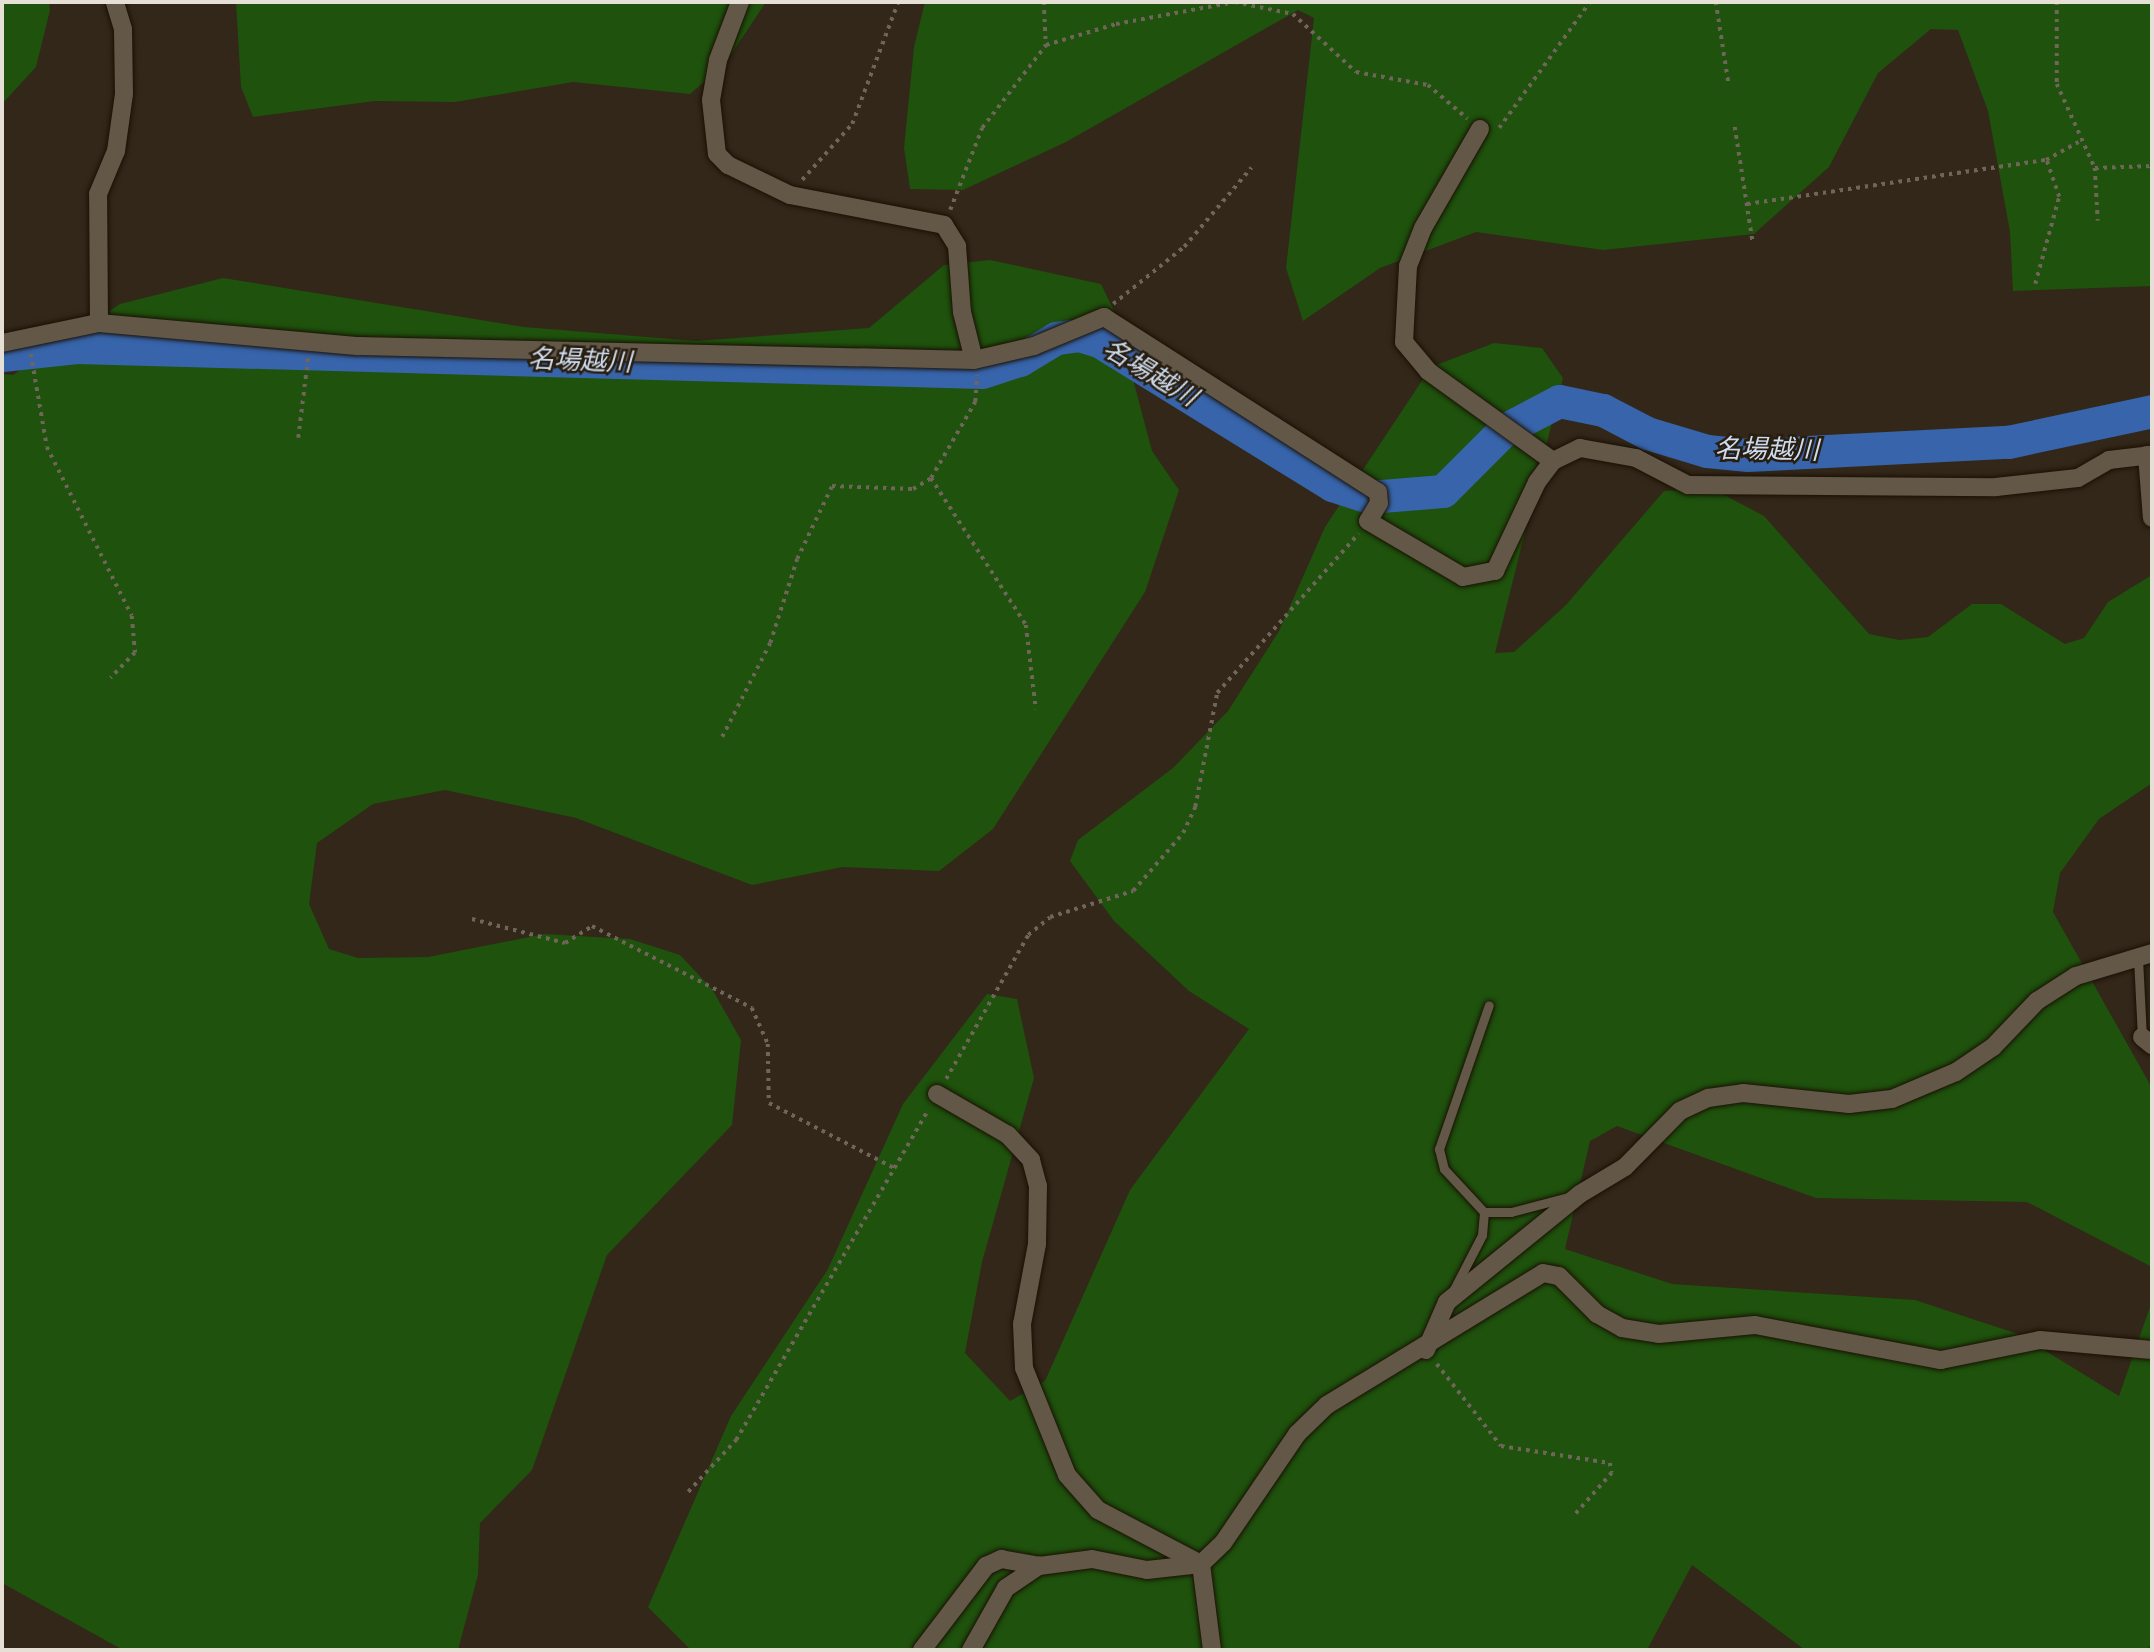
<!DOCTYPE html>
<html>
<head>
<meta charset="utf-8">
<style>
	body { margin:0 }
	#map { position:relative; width:2154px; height:1652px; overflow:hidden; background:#322719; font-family:"DejaVu Sans","Noto Sans JP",sans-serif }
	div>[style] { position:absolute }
	.green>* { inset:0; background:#1e520d }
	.river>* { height:33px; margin:-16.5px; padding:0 16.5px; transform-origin:16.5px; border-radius:16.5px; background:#3764aa }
	.path>* { height:3.5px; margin-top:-1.75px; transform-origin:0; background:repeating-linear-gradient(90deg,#6f6559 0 3.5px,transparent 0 8.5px) }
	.roads { filter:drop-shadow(0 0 2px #1a1004) drop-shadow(0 0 2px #1a1004) }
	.service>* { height:9px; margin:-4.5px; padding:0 4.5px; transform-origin:4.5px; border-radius:4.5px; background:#635747 }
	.minor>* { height:18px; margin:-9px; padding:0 9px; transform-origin:9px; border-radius:9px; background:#635747 }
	span { translate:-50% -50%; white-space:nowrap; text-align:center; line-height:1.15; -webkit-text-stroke:5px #281e0f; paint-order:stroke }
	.water-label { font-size:26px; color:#cfdcf0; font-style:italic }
	.frame { position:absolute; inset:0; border:4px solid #e6dfd6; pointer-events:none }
</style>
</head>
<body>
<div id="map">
	<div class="green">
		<i style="clip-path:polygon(2px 2px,49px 2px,50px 10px,36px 67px,2px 104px)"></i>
		<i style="clip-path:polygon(236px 2px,766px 2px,724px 65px,690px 94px,573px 82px,455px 102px,375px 101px,253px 117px,241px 87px)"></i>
		<i style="clip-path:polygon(925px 2px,2152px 2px,2152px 286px,2013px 291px,2010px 232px,1988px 111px,1958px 30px,1931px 29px,1878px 73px,1829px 167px,1754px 234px,1603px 250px,1476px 232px,1380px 268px,1303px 321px,1286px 268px,1314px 18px,1298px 10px,1066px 142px,963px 190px,910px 189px,904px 148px,914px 47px)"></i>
		<i style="clip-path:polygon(990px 260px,1101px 284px,1116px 315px,1152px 451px,1179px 490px,1145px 592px,993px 829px,939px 871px,843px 867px,752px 885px,576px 818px,445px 790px,373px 804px,317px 843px,309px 904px,329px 949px,358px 958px,428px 957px,544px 934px,630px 939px,680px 955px,712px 989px,741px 1040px,732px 1125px,607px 1255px,532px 1470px,480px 1523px,478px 1575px,458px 1650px,123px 1650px,2px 1583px,2px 374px,13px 375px,120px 304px,223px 278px,524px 327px,696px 341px,869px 328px,944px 265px)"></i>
		<i style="clip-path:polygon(1494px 343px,1542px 348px,1563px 378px,1495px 653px,1514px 652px,1566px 605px,1664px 491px,1711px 488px,1764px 516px,1869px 634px,1899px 640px,1928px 637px,1972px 604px,2001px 604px,2065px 644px,2084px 638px,2108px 602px,2152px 575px,2152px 783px,2099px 819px,2060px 873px,2053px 912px,2152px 1088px,2152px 1267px,2027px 1202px,1816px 1198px,1617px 1126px,1590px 1141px,1565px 1249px,1672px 1284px,1915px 1300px,2018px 1334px,2119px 1396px,2152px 1301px,2152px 1644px,2146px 1650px,1805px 1650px,1692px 1565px,1647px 1650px,691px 1650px,648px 1607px,731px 1416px,828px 1269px,903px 1104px,987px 994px,1017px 999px,1034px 1078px,982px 1262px,965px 1353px,1010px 1401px,1045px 1381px,1130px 1190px,1249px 1029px,1189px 991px,1114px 921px,1070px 861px,1078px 840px,1173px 768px,1228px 711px,1279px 631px,1325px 527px,1431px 367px)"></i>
	</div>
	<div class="river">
		<i style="left:2px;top:355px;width:75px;rotate:-6.1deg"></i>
		<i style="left:77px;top:347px;width:905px;rotate:1.58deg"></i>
		<i style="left:982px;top:372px;width:40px;rotate:-18deg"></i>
		<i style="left:1020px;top:360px;width:42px;rotate:-31.4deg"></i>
		<i style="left:1056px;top:338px;width:23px;rotate:-7deg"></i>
		<i style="left:1079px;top:335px;width:21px;rotate:17deg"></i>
		<i style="left:1099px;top:341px;width:274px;rotate:31.7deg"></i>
		<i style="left:1332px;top:485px;width:39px;rotate:18deg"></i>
		<i style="left:1369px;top:497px;width:74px;rotate:-4.6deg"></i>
		<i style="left:1443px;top:491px;width:86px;rotate:-45deg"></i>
		<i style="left:1504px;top:430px;width:62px;rotate:-27.8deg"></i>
		<i style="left:1559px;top:401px;width:45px;rotate:11.6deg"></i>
		<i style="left:1603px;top:410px;width:50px;rotate:27.6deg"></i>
		<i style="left:1647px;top:433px;width:63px;rotate:16.7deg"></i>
		<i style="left:1707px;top:451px;width:41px;rotate:5.6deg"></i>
		<i style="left:1748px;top:455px;width:260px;rotate:-2.9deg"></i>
		<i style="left:2008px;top:442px;width:147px;rotate:-12.1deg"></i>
	</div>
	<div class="path">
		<i style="left:1044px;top:2px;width:43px;rotate:87.3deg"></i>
		<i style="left:1716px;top:2px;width:85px;rotate:81.2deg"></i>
		<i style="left:2057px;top:2px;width:82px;rotate:90deg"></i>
		<i style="left:2057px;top:84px;width:92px;rotate:65.7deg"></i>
		<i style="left:2095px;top:168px;width:53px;rotate:86.8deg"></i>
		<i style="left:1735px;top:127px;width:117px;rotate:81.2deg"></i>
		<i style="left:1499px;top:128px;width:155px;rotate:-54.2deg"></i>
		<i style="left:2095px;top:168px;width:57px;rotate:-2deg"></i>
		<i style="left:802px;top:180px;width:75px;rotate:-48.2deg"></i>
		<i style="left:852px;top:124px;width:130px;rotate:-69.3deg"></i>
		<i style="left:1747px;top:204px;width:302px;rotate:-8.4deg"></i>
		<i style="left:2046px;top:160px;width:37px;rotate:-29deg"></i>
		<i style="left:950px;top:210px;width:88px;rotate:-68.7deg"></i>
		<i style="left:982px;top:128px;width:105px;rotate:-52.4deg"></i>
		<i style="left:1046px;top:45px;width:73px;rotate:-16.7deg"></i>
		<i style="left:1116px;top:24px;width:121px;rotate:-10.5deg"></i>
		<i style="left:1235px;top:2px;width:59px;rotate:11.7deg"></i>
		<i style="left:1293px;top:14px;width:86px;rotate:42.6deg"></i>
		<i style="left:1356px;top:72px;width:73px;rotate:10.2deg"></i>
		<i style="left:1428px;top:85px;width:52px;rotate:40.4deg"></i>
		<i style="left:2035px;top:284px;width:90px;rotate:-74.6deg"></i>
		<i style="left:2059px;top:197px;width:39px;rotate:-109deg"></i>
		<i style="left:1113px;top:304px;width:91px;rotate:-38.8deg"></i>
		<i style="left:1184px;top:247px;width:104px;rotate:-49.7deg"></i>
		<i style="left:31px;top:354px;width:94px;rotate:80.2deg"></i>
		<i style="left:47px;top:447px;width:189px;rotate:63.3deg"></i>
		<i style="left:132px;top:616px;width:37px;rotate:85deg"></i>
		<i style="left:135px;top:653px;width:35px;rotate:134deg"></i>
		<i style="left:298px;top:438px;width:82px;rotate:-83deg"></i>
		<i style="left:931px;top:478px;width:175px;rotate:57.1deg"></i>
		<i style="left:1026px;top:625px;width:85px;rotate:83.2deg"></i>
		<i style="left:722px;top:737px;width:106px;rotate:-62.9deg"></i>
		<i style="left:770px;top:643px;width:88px;rotate:-72.2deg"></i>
		<i style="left:797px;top:559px;width:81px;rotate:-64.4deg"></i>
		<i style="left:832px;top:486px;width:81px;rotate:2.1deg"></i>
		<i style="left:913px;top:489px;width:21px;rotate:-31deg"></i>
		<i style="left:931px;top:478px;width:88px;rotate:-59.9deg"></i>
		<i style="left:975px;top:402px;width:27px;rotate:-86deg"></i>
		<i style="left:472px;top:919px;width:96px;rotate:14.5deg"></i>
		<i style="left:565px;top:943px;width:32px;rotate:-32deg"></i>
		<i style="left:592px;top:926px;width:180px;rotate:27.1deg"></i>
		<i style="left:752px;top:1008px;width:39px;rotate:66deg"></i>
		<i style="left:768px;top:1044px;width:59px;rotate:89deg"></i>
		<i style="left:769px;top:1103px;width:141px;rotate:27.5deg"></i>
		<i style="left:946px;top:1079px;width:166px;rotate:-60.3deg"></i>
		<i style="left:1028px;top:935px;width:28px;rotate:-39deg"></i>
		<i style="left:1050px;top:917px;width:87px;rotate:-17.4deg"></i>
		<i style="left:1133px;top:891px;width:77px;rotate:-49.2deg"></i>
		<i style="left:1183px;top:833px;width:29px;rotate:-65deg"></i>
		<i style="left:1195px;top:807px;width:116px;rotate:-79.1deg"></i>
		<i style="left:1217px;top:693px;width:213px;rotate:-48.4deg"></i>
		<i style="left:1437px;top:1364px;width:104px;rotate:52deg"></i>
		<i style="left:1501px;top:1446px;width:110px;rotate:8.9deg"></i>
		<i style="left:1610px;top:1463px;width:10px;rotate:79deg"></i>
		<i style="left:1612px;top:1473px;width:57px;rotate:131.5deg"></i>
		<i style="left:688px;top:1492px;width:71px;rotate:-47.3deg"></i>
		<i style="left:736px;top:1440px;width:382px;rotate:-59.8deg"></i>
	</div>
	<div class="roads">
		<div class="service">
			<i style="left:2138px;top:958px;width:79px;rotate:87.1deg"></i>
			<i style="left:1484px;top:1212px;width:27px"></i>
			<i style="left:1511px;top:1212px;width:63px;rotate:-14.7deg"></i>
			<i style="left:1453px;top:1291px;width:63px;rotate:-62.6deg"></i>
			<i style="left:1482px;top:1235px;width:23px;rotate:-85deg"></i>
			<i style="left:1484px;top:1212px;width:59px;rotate:-132.9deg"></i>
			<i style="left:1444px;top:1169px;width:21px;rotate:-104deg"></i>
			<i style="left:1439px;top:1149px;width:152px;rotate:-70.9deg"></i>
		</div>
		<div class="minor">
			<i style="left:740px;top:2px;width:62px;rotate:110.8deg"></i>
			<i style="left:718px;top:60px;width:41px;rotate:99.9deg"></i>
			<i style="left:711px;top:100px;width:54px;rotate:83.7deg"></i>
			<i style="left:717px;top:154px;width:16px;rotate:45deg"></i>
			<i style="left:728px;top:165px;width:69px;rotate:25.8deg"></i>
			<i style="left:790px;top:195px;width:157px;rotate:11deg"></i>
			<i style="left:944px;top:225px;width:25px;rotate:58deg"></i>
			<i style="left:957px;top:246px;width:66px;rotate:85.7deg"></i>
			<i style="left:962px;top:312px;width:49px;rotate:76deg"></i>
			<i style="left:1480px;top:129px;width:114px;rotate:119.9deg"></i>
			<i style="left:1423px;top:228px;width:41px;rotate:111.5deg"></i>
			<i style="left:1408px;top:266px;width:76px;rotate:93deg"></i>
			<i style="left:1404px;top:342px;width:38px;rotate:50deg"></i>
			<i style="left:1428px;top:371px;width:154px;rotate:35.8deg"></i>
			<i style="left:99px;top:323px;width:129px;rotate:-90.4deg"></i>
			<i style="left:98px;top:194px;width:47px;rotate:-67.3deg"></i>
			<i style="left:116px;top:151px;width:58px;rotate:-82deg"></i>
			<i style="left:124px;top:94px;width:65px;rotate:-90.9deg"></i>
			<i style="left:123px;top:29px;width:28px;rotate:-107deg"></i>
			<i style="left:2px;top:343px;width:99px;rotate:-11.7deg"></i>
			<i style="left:99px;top:323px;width:261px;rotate:5.1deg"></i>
			<i style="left:359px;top:346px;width:615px;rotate:1.3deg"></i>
			<i style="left:974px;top:360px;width:62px;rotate:-13.1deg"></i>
			<i style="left:1034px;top:346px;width:76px;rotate:-22.5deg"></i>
			<i style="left:1104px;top:317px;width:325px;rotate:32.6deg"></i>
			<i style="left:1378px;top:492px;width:11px;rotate:85deg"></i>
			<i style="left:1379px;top:503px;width:21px;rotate:121deg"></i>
			<i style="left:1368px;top:521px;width:110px;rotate:30.5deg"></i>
			<i style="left:1463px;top:577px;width:33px;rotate:-11deg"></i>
			<i style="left:1495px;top:571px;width:98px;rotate:-64.7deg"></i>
			<i style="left:1537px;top:482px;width:26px;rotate:-53deg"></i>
			<i style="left:1553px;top:461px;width:30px;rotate:-26deg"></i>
			<i style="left:1580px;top:448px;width:57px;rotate:10.1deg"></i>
			<i style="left:1636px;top:458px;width:59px;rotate:27.4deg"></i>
			<i style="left:1688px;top:485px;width:308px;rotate:0.4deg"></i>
			<i style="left:1996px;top:487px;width:82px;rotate:-6.3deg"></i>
			<i style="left:2078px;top:478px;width:36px;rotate:-30deg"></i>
			<i style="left:2109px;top:460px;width:43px;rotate:-6.6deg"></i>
			<i style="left:2147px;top:455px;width:63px;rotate:85.5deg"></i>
			<i style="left:2142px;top:1037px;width:13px;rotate:39deg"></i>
			<i style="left:937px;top:1094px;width:82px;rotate:30deg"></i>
			<i style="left:1008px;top:1135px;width:34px;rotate:47deg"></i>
			<i style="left:1031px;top:1160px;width:27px;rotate:75deg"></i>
			<i style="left:1038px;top:1186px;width:58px;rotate:91deg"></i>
			<i style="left:1037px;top:1244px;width:81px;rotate:100.6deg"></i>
			<i style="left:1022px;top:1324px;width:44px;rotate:87.4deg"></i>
			<i style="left:1024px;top:1368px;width:115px;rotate:68.1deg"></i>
			<i style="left:1067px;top:1475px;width:47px;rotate:48.5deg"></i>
			<i style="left:1098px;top:1510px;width:116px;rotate:27.7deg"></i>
			<i style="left:1426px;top:1350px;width:52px;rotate:-66.4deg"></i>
			<i style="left:1447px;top:1302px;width:171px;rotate:-39.1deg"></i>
			<i style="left:1580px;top:1194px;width:52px;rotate:-31deg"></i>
			<i style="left:1625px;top:1167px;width:78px;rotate:-45.5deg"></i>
			<i style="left:1680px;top:1111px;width:31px;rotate:-25deg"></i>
			<i style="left:1708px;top:1098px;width:35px;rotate:-8deg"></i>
			<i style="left:1743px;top:1093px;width:107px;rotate:5.9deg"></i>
			<i style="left:1849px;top:1104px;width:43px;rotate:-6.6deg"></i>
			<i style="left:1892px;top:1099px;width:69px;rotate:-22.9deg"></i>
			<i style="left:1956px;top:1072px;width:45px;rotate:-34deg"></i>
			<i style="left:1993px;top:1047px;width:64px;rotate:-46.3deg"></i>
			<i style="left:2037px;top:1001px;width:46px;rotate:-32.7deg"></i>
			<i style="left:2076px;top:976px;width:79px;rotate:-16.8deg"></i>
			<i style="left:1201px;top:1564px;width:87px;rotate:82.7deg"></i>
			<i style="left:922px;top:1650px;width:106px;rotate:-52.7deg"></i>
			<i style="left:986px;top:1566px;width:17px;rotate:-25deg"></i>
			<i style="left:1001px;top:1559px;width:39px;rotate:10deg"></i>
			<i style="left:971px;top:1650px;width:71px;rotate:-60.6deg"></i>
			<i style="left:1006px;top:1588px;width:40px;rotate:-34deg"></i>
			<i style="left:1039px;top:1566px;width:53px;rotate:-7.5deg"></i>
			<i style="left:1092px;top:1559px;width:56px;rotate:11.3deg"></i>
			<i style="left:1147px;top:1570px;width:54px;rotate:-6.3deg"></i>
			<i style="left:1201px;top:1564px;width:30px;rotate:-44deg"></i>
			<i style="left:1223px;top:1543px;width:132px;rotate:-55.8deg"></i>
			<i style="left:1297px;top:1434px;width:42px;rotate:-44deg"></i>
			<i style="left:1327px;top:1405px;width:253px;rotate:-31.4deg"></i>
			<i style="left:1543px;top:1273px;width:16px;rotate:11deg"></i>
			<i style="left:1559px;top:1276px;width:54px;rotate:45deg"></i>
			<i style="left:1597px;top:1314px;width:29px;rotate:29deg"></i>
			<i style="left:1622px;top:1328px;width:37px;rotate:9deg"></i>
			<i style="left:1659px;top:1334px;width:96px;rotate:-5.4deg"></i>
			<i style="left:1755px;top:1325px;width:189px;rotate:10.7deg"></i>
			<i style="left:1941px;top:1360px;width:101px;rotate:-11.4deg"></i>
			<i style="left:2040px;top:1340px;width:112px;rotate:5.1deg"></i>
		</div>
	</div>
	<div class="water-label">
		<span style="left:580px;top:361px;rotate:2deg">名場越川</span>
		<span style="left:1150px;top:373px;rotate:31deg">名場越川</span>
		<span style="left:1767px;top:450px;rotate:1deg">名場越川</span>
	</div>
	<div class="frame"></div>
</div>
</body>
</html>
